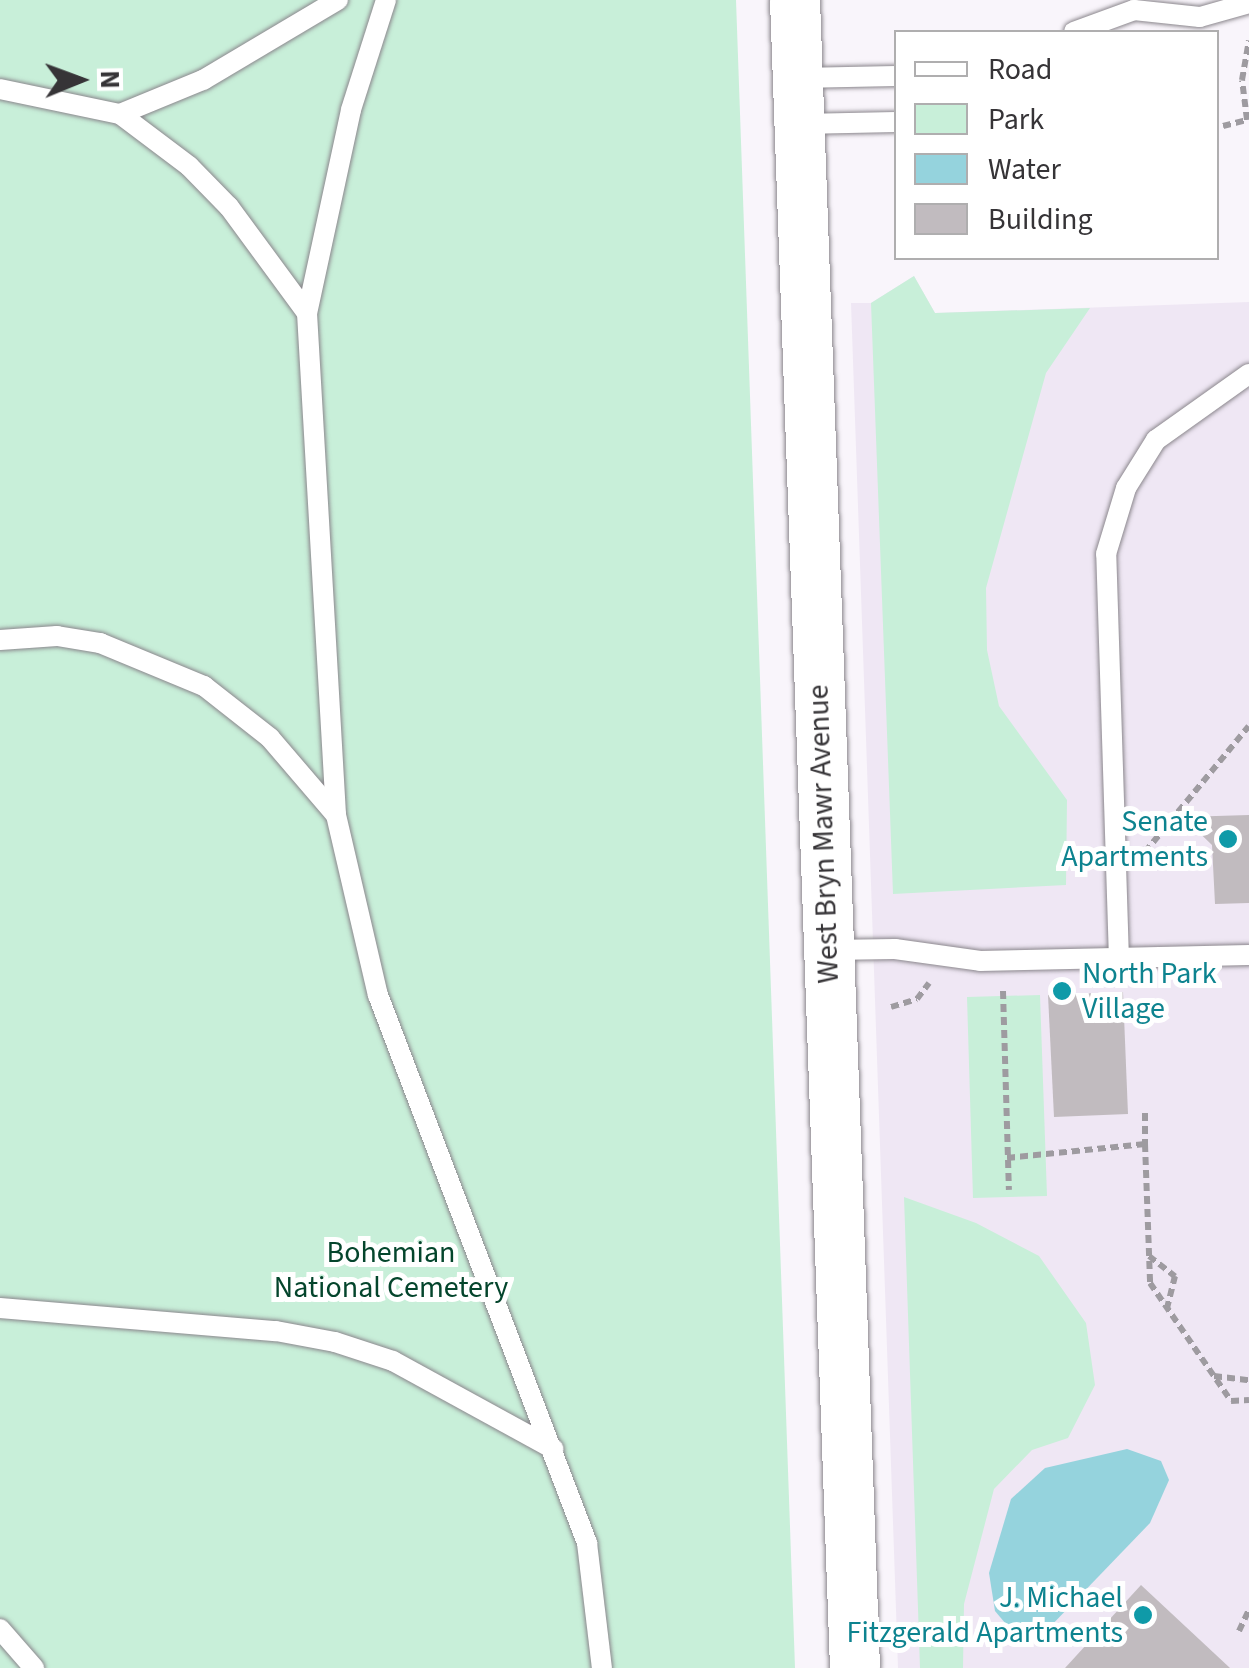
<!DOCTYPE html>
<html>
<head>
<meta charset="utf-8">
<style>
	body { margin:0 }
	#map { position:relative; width:1249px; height:1668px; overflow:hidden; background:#f9f5fb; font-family:"Source Sans 3",sans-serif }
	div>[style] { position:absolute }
	.built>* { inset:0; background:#efe7f4 }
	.green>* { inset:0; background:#c8efd9 }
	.water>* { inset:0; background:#95d3dd }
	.building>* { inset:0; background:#c1bbbf }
	.path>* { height:6px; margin-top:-3px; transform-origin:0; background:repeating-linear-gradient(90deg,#9e9ba0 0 8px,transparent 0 13px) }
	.roads { filter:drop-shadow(0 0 2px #8b878d) drop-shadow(0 0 2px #8b878d) }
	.service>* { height:20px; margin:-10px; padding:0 10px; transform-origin:10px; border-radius:10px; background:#fff }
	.tertiary>* { height:50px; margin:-25px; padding:0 25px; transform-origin:25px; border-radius:25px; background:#fff }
	.dots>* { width:28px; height:28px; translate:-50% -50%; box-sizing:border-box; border:5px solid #fff; border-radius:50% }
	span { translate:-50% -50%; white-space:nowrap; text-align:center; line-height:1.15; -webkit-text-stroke:10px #fff; paint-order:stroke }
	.culture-label { font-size:30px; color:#0d838f }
	.right { translate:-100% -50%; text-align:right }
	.left { translate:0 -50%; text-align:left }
	.street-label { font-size:30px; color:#363437 }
	.park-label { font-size:30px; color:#04452c }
	.legend { position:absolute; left:894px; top:30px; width:325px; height:230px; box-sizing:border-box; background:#fff; border:2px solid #afaeaf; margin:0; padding:12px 18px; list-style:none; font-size:30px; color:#363437 }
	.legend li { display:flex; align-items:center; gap:20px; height:50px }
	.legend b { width:50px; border:2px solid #afaeaf }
	.north { position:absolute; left:30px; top:30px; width:100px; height:100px; -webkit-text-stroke:8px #fff; paint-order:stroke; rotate:89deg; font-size:28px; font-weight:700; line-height:40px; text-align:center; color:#363437 }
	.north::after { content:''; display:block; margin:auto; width:35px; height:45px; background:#363437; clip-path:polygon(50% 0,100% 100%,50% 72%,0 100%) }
</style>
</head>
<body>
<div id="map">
	<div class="built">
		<i style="clip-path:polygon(914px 276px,935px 313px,1249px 302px,1249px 1668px,898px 1668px,851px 303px,871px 303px)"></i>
	</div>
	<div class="green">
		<i style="clip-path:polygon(0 0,736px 0,795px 1668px,0 1668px)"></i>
		<i style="clip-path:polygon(914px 276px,935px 313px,1090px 308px,1046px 373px,986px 588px,987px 650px,999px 706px,1067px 800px,1066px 885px,893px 894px,871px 303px)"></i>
		<i style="clip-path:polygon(1040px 995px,1047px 1196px,973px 1198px,967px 997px)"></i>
		<i style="clip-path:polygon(904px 1197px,976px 1223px,1039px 1256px,1086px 1323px,1095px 1385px,1068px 1438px,1032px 1450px,994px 1489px,964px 1604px,963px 1668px,920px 1668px)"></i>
	</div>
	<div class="water">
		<i style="clip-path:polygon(1127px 1449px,1161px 1461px,1169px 1480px,1150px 1523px,1047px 1630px,1011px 1630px,995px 1611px,989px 1573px,1011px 1499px,1045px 1468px)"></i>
	</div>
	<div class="building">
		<i style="clip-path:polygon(1249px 815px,1249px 903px,1215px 904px,1212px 845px,1183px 817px)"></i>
		<i style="clip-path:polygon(1123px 992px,1128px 1114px,1054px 1117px,1048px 995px)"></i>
		<i style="clip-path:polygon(1141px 1585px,1230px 1668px,1065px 1668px)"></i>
	</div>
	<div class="path">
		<i style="left:1223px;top:126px;width:25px;rotate:-14deg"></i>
		<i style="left:1247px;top:120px;width:40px;rotate:-97.1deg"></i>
		<i style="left:1242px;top:80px;width:40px;rotate:-80deg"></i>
		<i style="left:1145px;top:852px;width:163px;rotate:-50.5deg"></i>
		<i style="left:1003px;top:991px;width:199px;rotate:88.3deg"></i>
		<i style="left:891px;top:1007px;width:27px;rotate:-17deg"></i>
		<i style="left:917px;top:999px;width:20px;rotate:-53deg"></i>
		<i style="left:1145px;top:1113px;width:31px;rotate:90deg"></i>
		<i style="left:1007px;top:1158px;width:139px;rotate:-5.8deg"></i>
		<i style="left:1145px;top:1144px;width:139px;rotate:87.9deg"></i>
		<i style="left:1150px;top:1283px;width:143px;rotate:55.5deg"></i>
		<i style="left:1231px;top:1401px;width:18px;rotate:-3deg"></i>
		<i style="left:1149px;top:1256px;width:33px;rotate:38deg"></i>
		<i style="left:1175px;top:1276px;width:33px;rotate:104deg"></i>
		<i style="left:1214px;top:1376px;width:35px;rotate:7deg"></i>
		<i style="left:1239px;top:1631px;width:23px;rotate:-65deg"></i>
	</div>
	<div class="roads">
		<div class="service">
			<i style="left:386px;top:0;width:115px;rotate:107.7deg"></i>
			<i style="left:351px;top:110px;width:208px;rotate:102.2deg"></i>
			<i style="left:307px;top:313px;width:503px;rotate:86.69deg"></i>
			<i style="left:336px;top:815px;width:185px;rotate:76.9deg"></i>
			<i style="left:378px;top:995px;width:587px;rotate:69.12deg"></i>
			<i style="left:587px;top:1543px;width:126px;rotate:83.2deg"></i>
			<i style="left:1074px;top:32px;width:64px;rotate:-20.1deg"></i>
			<i style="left:1134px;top:10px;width:66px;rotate:6.1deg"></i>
			<i style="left:1200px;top:17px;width:51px;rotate:-15.9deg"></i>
			<i style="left:799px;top:78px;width:97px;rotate:-1.2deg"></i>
			<i style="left:0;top:89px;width:123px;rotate:11.8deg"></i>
			<i style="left:801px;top:124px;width:95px;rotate:-1.2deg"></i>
			<i style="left:307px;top:313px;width:132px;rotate:-126.3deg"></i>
			<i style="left:229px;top:207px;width:57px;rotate:-134.3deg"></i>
			<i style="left:189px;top:166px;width:86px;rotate:-143deg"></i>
			<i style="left:120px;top:114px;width:90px;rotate:-22.3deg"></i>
			<i style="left:203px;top:80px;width:157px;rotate:-30.7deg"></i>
			<i style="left:0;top:640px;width:57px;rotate:-4deg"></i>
			<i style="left:57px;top:636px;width:44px;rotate:9.2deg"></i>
			<i style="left:100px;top:643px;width:113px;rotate:22.5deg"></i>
			<i style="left:204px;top:686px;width:84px;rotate:38.2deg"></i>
			<i style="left:270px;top:738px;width:101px;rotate:49.4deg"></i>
			<i style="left:828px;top:950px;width:67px;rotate:-0.9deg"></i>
			<i style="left:895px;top:949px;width:86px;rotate:8deg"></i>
			<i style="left:980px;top:961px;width:269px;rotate:-1.3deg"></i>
			<i style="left:1119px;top:960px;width:406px;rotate:-91.8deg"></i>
			<i style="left:1106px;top:554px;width:69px;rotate:-73.1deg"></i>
			<i style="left:1126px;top:488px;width:57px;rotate:-58deg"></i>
			<i style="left:1156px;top:440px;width:114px;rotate:-35.4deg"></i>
			<i style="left:0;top:1308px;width:277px;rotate:4.8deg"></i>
			<i style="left:276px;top:1331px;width:60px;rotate:10.6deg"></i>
			<i style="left:335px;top:1342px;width:61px;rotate:18.1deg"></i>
			<i style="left:393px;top:1361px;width:183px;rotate:28.7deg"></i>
			<i style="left:0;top:1629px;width:52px;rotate:48.9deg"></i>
		</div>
		<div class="tertiary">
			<i style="left:795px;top:0;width:1669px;rotate:87.94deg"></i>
		</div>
	</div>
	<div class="dots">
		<i style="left:1228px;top:839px;background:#0f9aa8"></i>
		<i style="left:1062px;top:991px;background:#0f9aa8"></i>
		<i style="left:1143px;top:1615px;background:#0f9aa8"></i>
	</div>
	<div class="culture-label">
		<span class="right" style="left:1208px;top:839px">Senate<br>Apartments</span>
		<span class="left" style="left:1082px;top:991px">North Park<br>Village</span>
		<span class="right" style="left:1123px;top:1615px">J. Michael<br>Fitzgerald Apartments</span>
	</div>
	<div class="street-label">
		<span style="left:824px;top:834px;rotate:-92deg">West Bryn Mawr Avenue</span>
	</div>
	<div class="park-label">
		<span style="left:391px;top:1270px">Bohemian<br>National Cemetery</span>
	</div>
	<ul class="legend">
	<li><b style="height:12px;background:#fff"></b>Road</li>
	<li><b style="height:28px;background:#c8efd9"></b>Park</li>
	<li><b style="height:28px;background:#95d3dd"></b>Water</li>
	<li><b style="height:28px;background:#c1bbbf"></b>Building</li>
	</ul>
	<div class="north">N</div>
</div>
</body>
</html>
